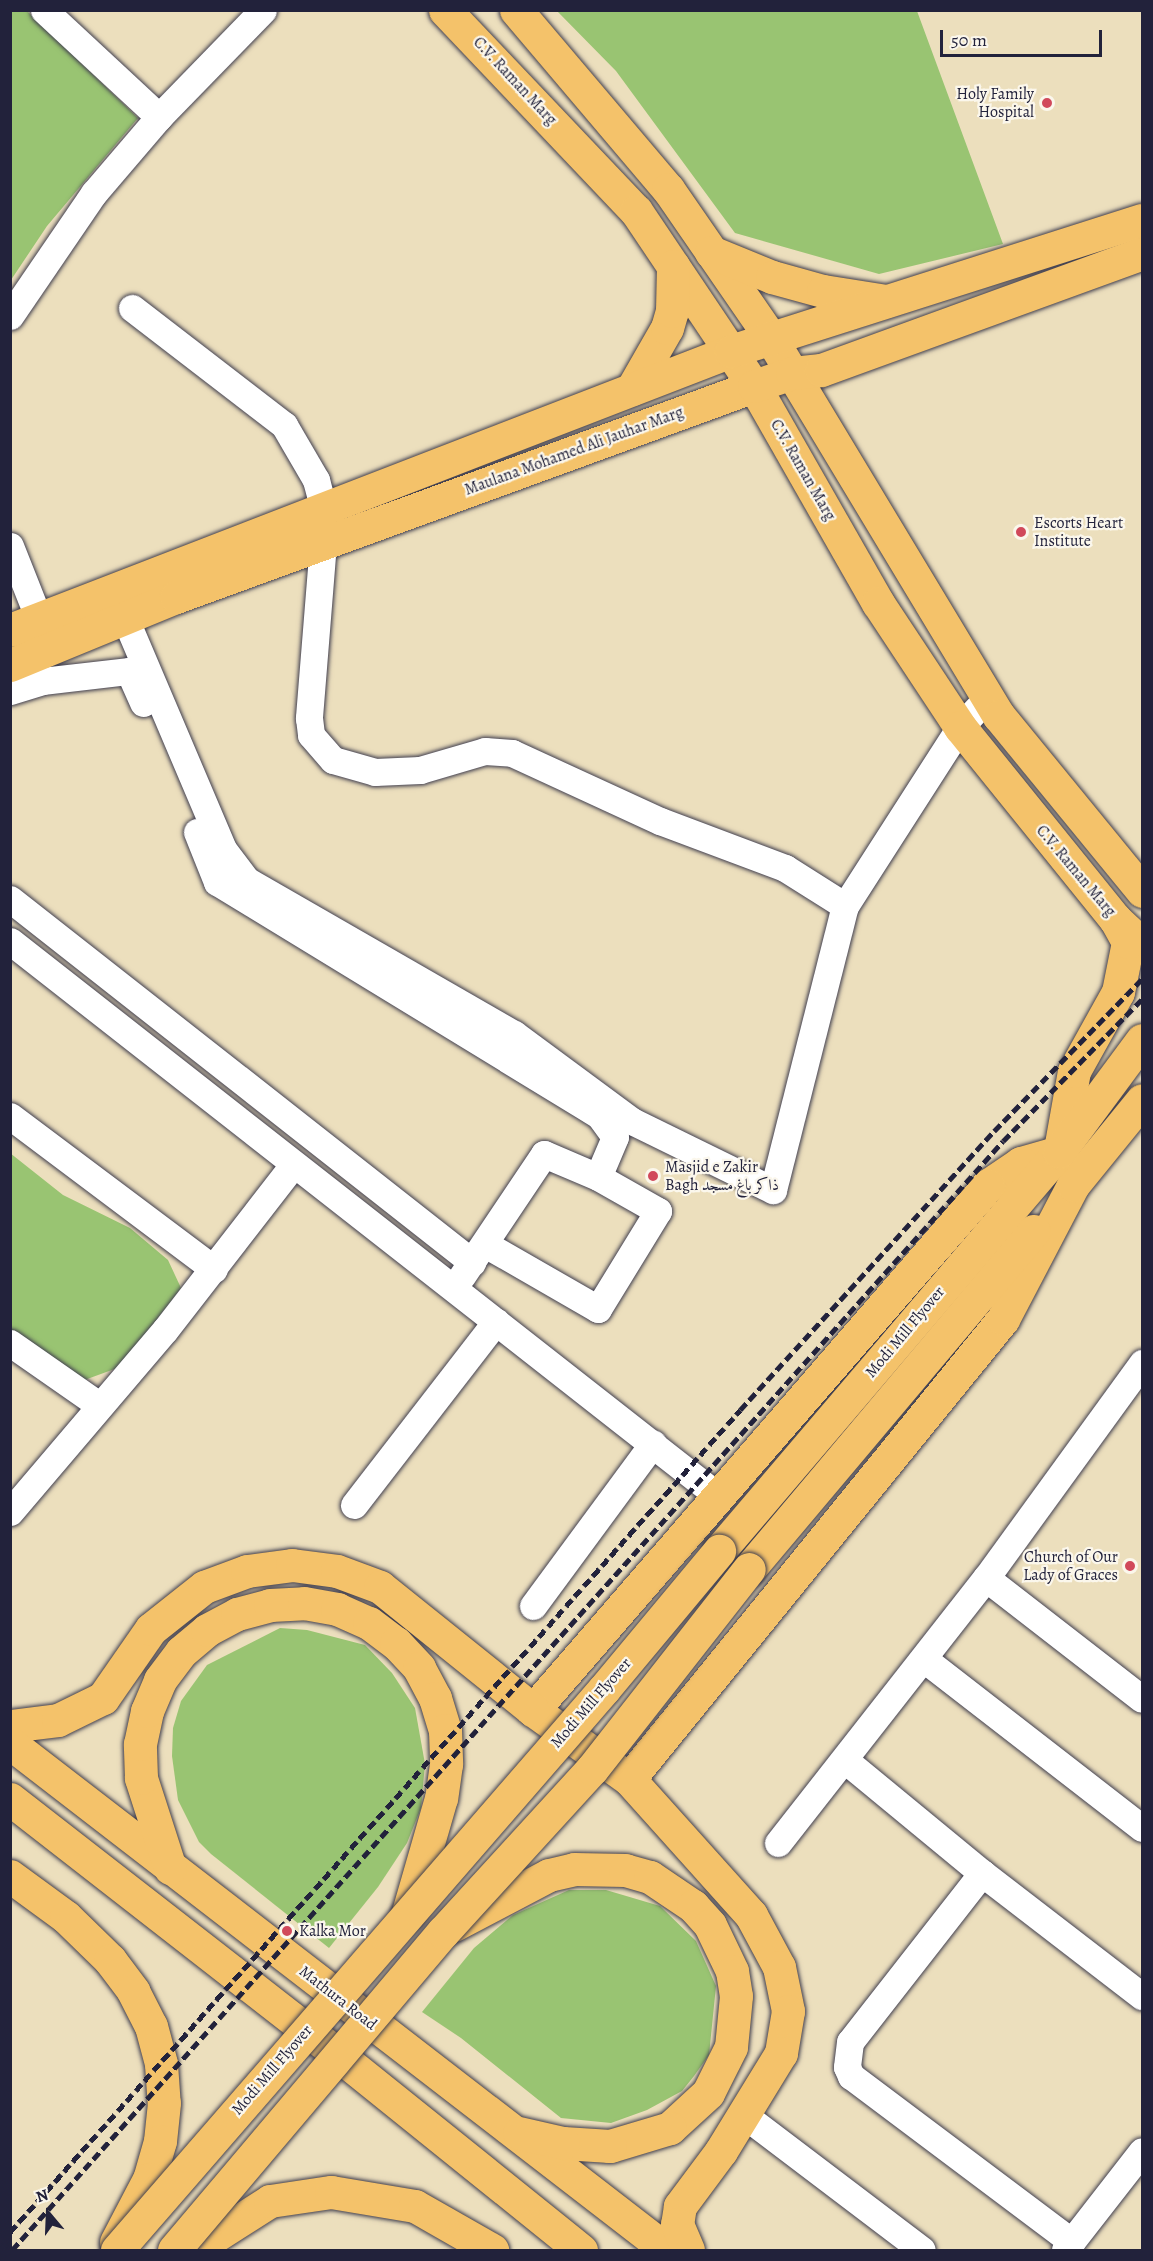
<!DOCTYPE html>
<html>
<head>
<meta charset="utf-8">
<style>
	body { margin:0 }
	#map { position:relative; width:1153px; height:2261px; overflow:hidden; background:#ecdfbd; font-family:Alegreya,Amiri,serif }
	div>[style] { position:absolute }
	.green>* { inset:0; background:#99c472 }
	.roads { filter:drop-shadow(0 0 2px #403e4e) drop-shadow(0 0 2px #403e4e) }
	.minor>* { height:27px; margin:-13.5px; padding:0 13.5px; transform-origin:13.5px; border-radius:13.5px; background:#fff }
	.major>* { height:33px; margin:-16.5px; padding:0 16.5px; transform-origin:16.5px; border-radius:16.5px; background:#f4c26a }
	.highway>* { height:33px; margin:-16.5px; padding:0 16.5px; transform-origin:16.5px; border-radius:16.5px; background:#f4c26a }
	.rail>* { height:4.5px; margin-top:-2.25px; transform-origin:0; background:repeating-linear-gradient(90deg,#22223b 0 9px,transparent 0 13.5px) }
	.bridges { filter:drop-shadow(0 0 2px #403e4e) drop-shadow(0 0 2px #403e4e) }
	.major-bridge>* { height:33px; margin:-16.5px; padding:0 16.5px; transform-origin:16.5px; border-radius:16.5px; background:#f4c26a }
	.dots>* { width:16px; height:16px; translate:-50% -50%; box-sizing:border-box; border:3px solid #fbf7ec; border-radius:50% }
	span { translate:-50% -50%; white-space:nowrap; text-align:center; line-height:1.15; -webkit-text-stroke:4.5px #fbf7ec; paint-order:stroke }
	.street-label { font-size:16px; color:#22223b }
	.poi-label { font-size:16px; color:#22223b }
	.right { translate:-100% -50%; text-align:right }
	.left { translate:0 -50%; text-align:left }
	.frame { position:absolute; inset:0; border:12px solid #22223b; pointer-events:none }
	.north { position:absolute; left:18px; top:2183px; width:60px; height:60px; -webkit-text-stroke:4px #fbf7ec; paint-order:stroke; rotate:341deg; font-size:16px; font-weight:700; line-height:24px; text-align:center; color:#22223b }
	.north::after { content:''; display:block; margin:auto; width:21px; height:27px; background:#22223b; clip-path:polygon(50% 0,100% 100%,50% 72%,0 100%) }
	.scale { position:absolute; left:940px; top:30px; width:162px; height:27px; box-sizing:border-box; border:3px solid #22223b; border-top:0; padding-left:8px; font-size:18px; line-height:21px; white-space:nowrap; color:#22223b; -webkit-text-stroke:4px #fbf7ec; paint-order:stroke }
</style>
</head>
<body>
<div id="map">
	<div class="green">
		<i style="clip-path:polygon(11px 11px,27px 11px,138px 118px,47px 226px,11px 280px)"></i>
		<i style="clip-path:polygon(557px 11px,917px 11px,1003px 244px,879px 274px,735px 233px,616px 71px)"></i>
		<i style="clip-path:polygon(10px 1153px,63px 1195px,130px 1228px,168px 1260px,181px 1288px,120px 1367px,79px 1382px,11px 1338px)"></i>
		<i style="clip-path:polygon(280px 1628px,307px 1630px,365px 1645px,392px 1673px,415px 1708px,425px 1764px,421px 1808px,407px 1843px,378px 1887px,329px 1948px,211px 1854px,199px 1842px,178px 1800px,172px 1756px,173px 1728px,181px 1701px,207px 1665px)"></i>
		<i style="clip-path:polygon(569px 1890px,606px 1890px,660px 1906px,696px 1941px,716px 1986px,709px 2055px,694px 2076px,682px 2091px,647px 2110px,611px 2123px,561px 2118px,461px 2038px,422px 2012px,474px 1948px,513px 1915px)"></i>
	</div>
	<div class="roads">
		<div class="minor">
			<i style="left:44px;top:10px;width:157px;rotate:42.9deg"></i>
			<i style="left:132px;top:308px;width:192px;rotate:37.6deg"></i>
			<i style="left:284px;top:425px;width:64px;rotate:59.8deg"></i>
			<i style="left:316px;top:480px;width:30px;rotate:75deg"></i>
			<i style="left:10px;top:316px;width:149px;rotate:-55.7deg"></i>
			<i style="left:94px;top:193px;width:100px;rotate:-49.5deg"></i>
			<i style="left:159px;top:117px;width:149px;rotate:-45.8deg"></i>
			<i style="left:323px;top:543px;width:176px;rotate:94.6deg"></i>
			<i style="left:309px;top:718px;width:17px;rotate:83deg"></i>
			<i style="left:311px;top:735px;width:33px;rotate:49deg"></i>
			<i style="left:333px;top:760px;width:44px;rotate:15.9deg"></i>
			<i style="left:375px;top:772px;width:45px;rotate:-2.5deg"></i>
			<i style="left:420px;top:770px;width:68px;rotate:-16.3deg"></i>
			<i style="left:485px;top:751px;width:27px;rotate:4deg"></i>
			<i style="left:512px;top:753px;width:163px;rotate:24.7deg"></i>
			<i style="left:660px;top:821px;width:134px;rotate:20.6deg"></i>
			<i style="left:785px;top:868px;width:71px;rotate:32.3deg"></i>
			<i style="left:10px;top:546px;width:98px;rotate:68.4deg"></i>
			<i style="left:125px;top:618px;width:251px;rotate:67deg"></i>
			<i style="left:223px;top:849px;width:39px;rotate:53deg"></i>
			<i style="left:246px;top:880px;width:309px;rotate:29.9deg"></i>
			<i style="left:514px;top:1034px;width:147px;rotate:36.4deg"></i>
			<i style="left:632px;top:1121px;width:157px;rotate:26.1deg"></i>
			<i style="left:773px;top:1190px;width:293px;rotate:-75.8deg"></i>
			<i style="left:845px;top:906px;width:213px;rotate:-57.3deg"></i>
			<i style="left:960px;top:727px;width:41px;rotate:-47deg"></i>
			<i style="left:10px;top:691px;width:34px;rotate:-17deg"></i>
			<i style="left:42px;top:681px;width:88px;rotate:-6.6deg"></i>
			<i style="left:129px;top:671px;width:35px;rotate:66deg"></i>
			<i style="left:197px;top:832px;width:54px;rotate:68.2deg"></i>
			<i style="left:217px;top:882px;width:447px;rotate:31.4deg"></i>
			<i style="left:599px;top:1115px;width:27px;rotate:54deg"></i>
			<i style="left:615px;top:1137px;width:43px;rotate:113deg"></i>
			<i style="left:10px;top:899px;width:588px;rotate:38.16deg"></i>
			<i style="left:10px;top:941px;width:900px;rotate:38.09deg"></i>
			<i style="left:10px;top:1116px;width:255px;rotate:36.9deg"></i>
			<i style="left:462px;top:1276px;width:147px;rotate:-56.1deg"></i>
			<i style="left:544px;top:1154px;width:59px;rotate:23.1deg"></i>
			<i style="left:598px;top:1177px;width:69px;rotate:29.5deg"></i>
			<i style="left:658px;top:1211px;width:115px;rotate:121.5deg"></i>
			<i style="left:598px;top:1309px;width:130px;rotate:-150.1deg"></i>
			<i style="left:10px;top:1343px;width:108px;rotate:34.9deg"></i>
			<i style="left:354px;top:1505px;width:232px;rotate:-52.3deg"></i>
			<i style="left:10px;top:1512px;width:239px;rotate:-49.6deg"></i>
			<i style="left:165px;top:1330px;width:207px;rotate:-52.2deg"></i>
			<i style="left:986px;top:1578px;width:197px;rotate:37.8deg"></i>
			<i style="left:533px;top:1606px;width:202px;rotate:-53.6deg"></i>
			<i style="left:924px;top:1659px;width:276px;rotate:37.8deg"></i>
			<i style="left:846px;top:1761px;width:176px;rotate:39.5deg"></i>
			<i style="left:982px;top:1873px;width:202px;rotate:37.6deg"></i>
			<i style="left:778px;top:1843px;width:337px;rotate:-51.9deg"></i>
			<i style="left:986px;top:1578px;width:266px;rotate:-54deg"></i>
			<i style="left:982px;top:1873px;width:214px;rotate:128deg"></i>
			<i style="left:850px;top:2042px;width:25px;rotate:97deg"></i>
			<i style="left:847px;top:2067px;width:10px;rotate:66deg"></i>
			<i style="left:851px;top:2076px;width:276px;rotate:36.9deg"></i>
			<i style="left:744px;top:2115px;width:223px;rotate:37.2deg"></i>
			<i style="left:1065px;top:2250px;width:125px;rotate:-52.1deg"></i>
		</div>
		<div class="major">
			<i style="left:445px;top:10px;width:277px;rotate:46.5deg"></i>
			<i style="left:636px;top:211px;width:217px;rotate:56.1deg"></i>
			<i style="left:757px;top:391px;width:244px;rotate:60.3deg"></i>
			<i style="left:878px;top:603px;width:149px;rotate:56.5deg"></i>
			<i style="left:960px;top:727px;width:247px;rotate:51.1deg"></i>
			<i style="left:1115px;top:919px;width:37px;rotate:43deg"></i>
			<i style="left:516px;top:10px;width:235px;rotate:49.7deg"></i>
			<i style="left:668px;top:189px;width:183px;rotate:55.4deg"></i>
			<i style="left:772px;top:340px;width:439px;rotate:58.9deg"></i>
			<i style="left:999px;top:716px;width:226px;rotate:50.7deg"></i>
			<i style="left:711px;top:252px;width:66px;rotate:22.3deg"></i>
			<i style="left:772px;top:277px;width:53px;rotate:15.4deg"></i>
			<i style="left:823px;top:291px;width:64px;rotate:9deg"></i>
			<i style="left:632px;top:389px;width:70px;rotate:-60.2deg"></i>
			<i style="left:667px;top:328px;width:18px;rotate:-74deg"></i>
			<i style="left:672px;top:311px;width:45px;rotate:-88.7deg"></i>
			<i style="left:10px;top:630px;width:773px;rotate:-21.15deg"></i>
			<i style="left:731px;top:351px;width:431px;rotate:-17.7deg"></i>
			<i style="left:10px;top:665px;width:179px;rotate:-22.3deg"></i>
			<i style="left:176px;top:597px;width:615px;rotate:-20.05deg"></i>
			<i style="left:754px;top:386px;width:40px;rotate:-18.9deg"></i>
			<i style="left:792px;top:373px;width:29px;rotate:-6deg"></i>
			<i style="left:821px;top:370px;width:342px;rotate:-20deg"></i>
			<i style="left:1061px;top:1144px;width:74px;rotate:-79.9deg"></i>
			<i style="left:1074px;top:1071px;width:90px;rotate:-60.9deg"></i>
			<i style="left:1118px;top:992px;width:51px;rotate:-78.7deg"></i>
			<i style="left:1128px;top:942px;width:26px;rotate:-119deg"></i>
			<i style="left:1059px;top:1152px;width:40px;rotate:164deg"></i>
			<i style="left:1021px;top:1163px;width:40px;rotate:146deg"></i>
			<i style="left:988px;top:1185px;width:695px;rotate:130.91deg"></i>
			<i style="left:533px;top:1710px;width:118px;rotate:35.7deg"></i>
			<i style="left:629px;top:1779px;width:593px;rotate:-50.89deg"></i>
			<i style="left:1003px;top:1319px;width:151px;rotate:-62.4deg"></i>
			<i style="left:1073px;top:1185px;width:109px;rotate:-50.9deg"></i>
			<i style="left:719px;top:1551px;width:524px;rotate:-49.56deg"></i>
			<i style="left:1059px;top:1152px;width:139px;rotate:-53.5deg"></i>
			<i style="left:749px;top:1569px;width:442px;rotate:-49.9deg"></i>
		</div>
		<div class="highway">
			<i style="left:10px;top:1726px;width:48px;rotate:-7.1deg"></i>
			<i style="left:58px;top:1720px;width:50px;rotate:-26.1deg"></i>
			<i style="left:103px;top:1698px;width:84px;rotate:-55.2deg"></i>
			<i style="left:151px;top:1629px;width:68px;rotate:-38.4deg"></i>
			<i style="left:204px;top:1587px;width:46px;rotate:-20.4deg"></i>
			<i style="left:247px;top:1571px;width:45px;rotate:-7.6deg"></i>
			<i style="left:292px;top:1565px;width:45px;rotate:7.6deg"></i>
			<i style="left:337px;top:1571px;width:46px;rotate:20.4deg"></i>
			<i style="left:380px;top:1587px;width:196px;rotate:38.8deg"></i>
			<i style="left:10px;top:1743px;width:830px;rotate:37.66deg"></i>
			<i style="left:629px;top:1779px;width:183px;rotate:48.1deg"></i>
			<i style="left:751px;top:1915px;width:59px;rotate:61.7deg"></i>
			<i style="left:779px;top:1967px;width:45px;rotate:78.4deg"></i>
			<i style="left:788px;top:2011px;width:43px;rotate:99.5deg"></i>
			<i style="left:781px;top:2053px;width:115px;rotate:121.5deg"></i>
			<i style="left:721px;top:2151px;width:69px;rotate:126.7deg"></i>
			<i style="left:680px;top:2206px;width:18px;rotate:99deg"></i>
			<i style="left:677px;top:2224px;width:28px;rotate:67deg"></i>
			<i style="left:10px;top:1799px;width:402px;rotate:37.9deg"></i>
			<i style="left:327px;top:2046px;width:326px;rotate:38.8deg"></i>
			<i style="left:170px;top:1868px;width:95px;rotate:-107.9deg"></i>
			<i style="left:141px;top:1778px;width:34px;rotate:-92deg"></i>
			<i style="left:140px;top:1744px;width:34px;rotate:-78deg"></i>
			<i style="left:147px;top:1711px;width:34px;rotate:-67deg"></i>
			<i style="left:160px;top:1680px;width:35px;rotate:-53deg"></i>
			<i style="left:181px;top:1652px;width:34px;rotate:-40deg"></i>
			<i style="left:207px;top:1630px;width:34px;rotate:-28deg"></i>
			<i style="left:237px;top:1614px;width:34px;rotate:-15deg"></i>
			<i style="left:270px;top:1605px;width:34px;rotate:-3deg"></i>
			<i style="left:304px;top:1603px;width:34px;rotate:10deg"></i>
			<i style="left:337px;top:1609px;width:35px;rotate:24deg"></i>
			<i style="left:369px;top:1623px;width:34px;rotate:37deg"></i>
			<i style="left:396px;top:1643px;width:34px;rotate:47deg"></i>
			<i style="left:419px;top:1668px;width:34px;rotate:62deg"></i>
			<i style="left:435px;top:1698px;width:34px;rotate:73deg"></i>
			<i style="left:445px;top:1730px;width:34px;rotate:88deg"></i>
			<i style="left:446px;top:1764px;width:34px;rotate:98deg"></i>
			<i style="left:441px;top:1798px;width:119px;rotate:106.1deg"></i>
			<i style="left:10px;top:1876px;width:69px;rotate:36.2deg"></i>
			<i style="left:66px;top:1917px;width:62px;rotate:44.3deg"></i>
			<i style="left:110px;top:1960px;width:39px;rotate:53deg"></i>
			<i style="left:133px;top:1991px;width:39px;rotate:63deg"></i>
			<i style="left:151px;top:2026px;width:39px;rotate:75deg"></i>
			<i style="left:161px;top:2064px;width:39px;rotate:86deg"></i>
			<i style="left:164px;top:2103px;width:38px;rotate:96deg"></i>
			<i style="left:160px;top:2141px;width:40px;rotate:106deg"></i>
			<i style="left:149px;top:2179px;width:71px;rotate:117.6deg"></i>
			<i style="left:454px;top:1925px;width:107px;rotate:-27.8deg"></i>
			<i style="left:549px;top:1875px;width:26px;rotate:-13deg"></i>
			<i style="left:574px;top:1869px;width:51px;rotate:1.1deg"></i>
			<i style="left:625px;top:1870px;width:26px;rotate:16deg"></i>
			<i style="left:650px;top:1877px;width:52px;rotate:34deg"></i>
			<i style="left:693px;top:1906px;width:25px;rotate:48deg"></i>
			<i style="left:710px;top:1925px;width:51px;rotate:64.4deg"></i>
			<i style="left:732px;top:1971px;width:25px;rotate:81deg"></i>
			<i style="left:736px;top:1996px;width:51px;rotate:95.6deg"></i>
			<i style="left:731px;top:2047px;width:51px;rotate:116.6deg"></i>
			<i style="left:708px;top:2093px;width:52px;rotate:137.4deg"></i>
			<i style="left:670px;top:2128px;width:63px;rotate:163.3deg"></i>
			<i style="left:610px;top:2146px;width:47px;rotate:-176.3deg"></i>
			<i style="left:563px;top:2143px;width:45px;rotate:-167.2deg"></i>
			<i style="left:193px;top:2250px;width:91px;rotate:-32.5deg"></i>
			<i style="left:270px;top:2201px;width:62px;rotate:-8.4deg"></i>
			<i style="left:331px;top:2192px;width:85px;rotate:9.5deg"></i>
			<i style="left:415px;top:2206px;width:89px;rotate:29.7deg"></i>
		</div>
	</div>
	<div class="rail">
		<i style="left:10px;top:2232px;width:1099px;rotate:-48.39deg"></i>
		<i style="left:740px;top:1410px;width:377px;rotate:-47.7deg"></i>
		<i style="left:994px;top:1131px;width:212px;rotate:-45.8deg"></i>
		<i style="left:12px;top:2250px;width:1487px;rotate:-48.22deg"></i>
		<i style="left:1003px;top:1141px;width:199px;rotate:-45.6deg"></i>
	</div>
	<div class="bridges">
		<div class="major-bridge">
			<i style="left:117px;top:2250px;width:743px;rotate:-49.04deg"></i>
			<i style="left:604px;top:1689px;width:180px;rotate:-50.2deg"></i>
			<i style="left:174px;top:2250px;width:417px;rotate:-49.8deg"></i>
			<i style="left:443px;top:1932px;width:221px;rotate:-47.6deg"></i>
			<i style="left:592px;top:1769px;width:254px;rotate:-51.9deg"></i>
		</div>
	</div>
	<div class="dots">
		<i style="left:1047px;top:103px;background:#d1495b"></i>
		<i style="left:1021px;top:532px;background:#d1495b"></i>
		<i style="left:653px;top:1176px;background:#d1495b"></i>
		<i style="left:1130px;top:1566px;background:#d1495b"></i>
		<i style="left:287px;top:1931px;background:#d1495b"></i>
	</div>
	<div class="street-label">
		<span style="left:515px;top:81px;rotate:47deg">C.V. Raman Marg</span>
		<span style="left:574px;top:451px;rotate:-20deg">Maulana Mohamed Ali Jauhar Marg</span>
		<span style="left:803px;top:470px;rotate:60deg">C.V. Raman Marg</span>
		<span style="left:1076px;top:871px;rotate:50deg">C.V. Raman Marg</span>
		<span style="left:905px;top:1332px;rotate:-50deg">Modi Mill Flyover</span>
		<span style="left:591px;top:1703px;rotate:-49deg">Modi Mill Flyover</span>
		<span style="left:338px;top:1998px;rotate:38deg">Mathura Road</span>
		<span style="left:272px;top:2070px;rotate:-49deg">Modi Mill Flyover</span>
	</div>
	<div class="poi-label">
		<span class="right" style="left:1034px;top:103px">Holy Family<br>Hospital</span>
		<span class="left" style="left:1034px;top:532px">Escorts Heart<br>Institute</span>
		<span class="left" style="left:665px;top:1176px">Masjid e Zakir<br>Bagh ذاکر باغ مسجد</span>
		<span class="right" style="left:1118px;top:1566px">Church of Our<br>Lady of Graces</span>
		<span class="left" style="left:299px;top:1931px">Kalka Mor</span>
	</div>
	<div class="frame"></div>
	<div class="north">N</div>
	<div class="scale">50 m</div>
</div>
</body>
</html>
